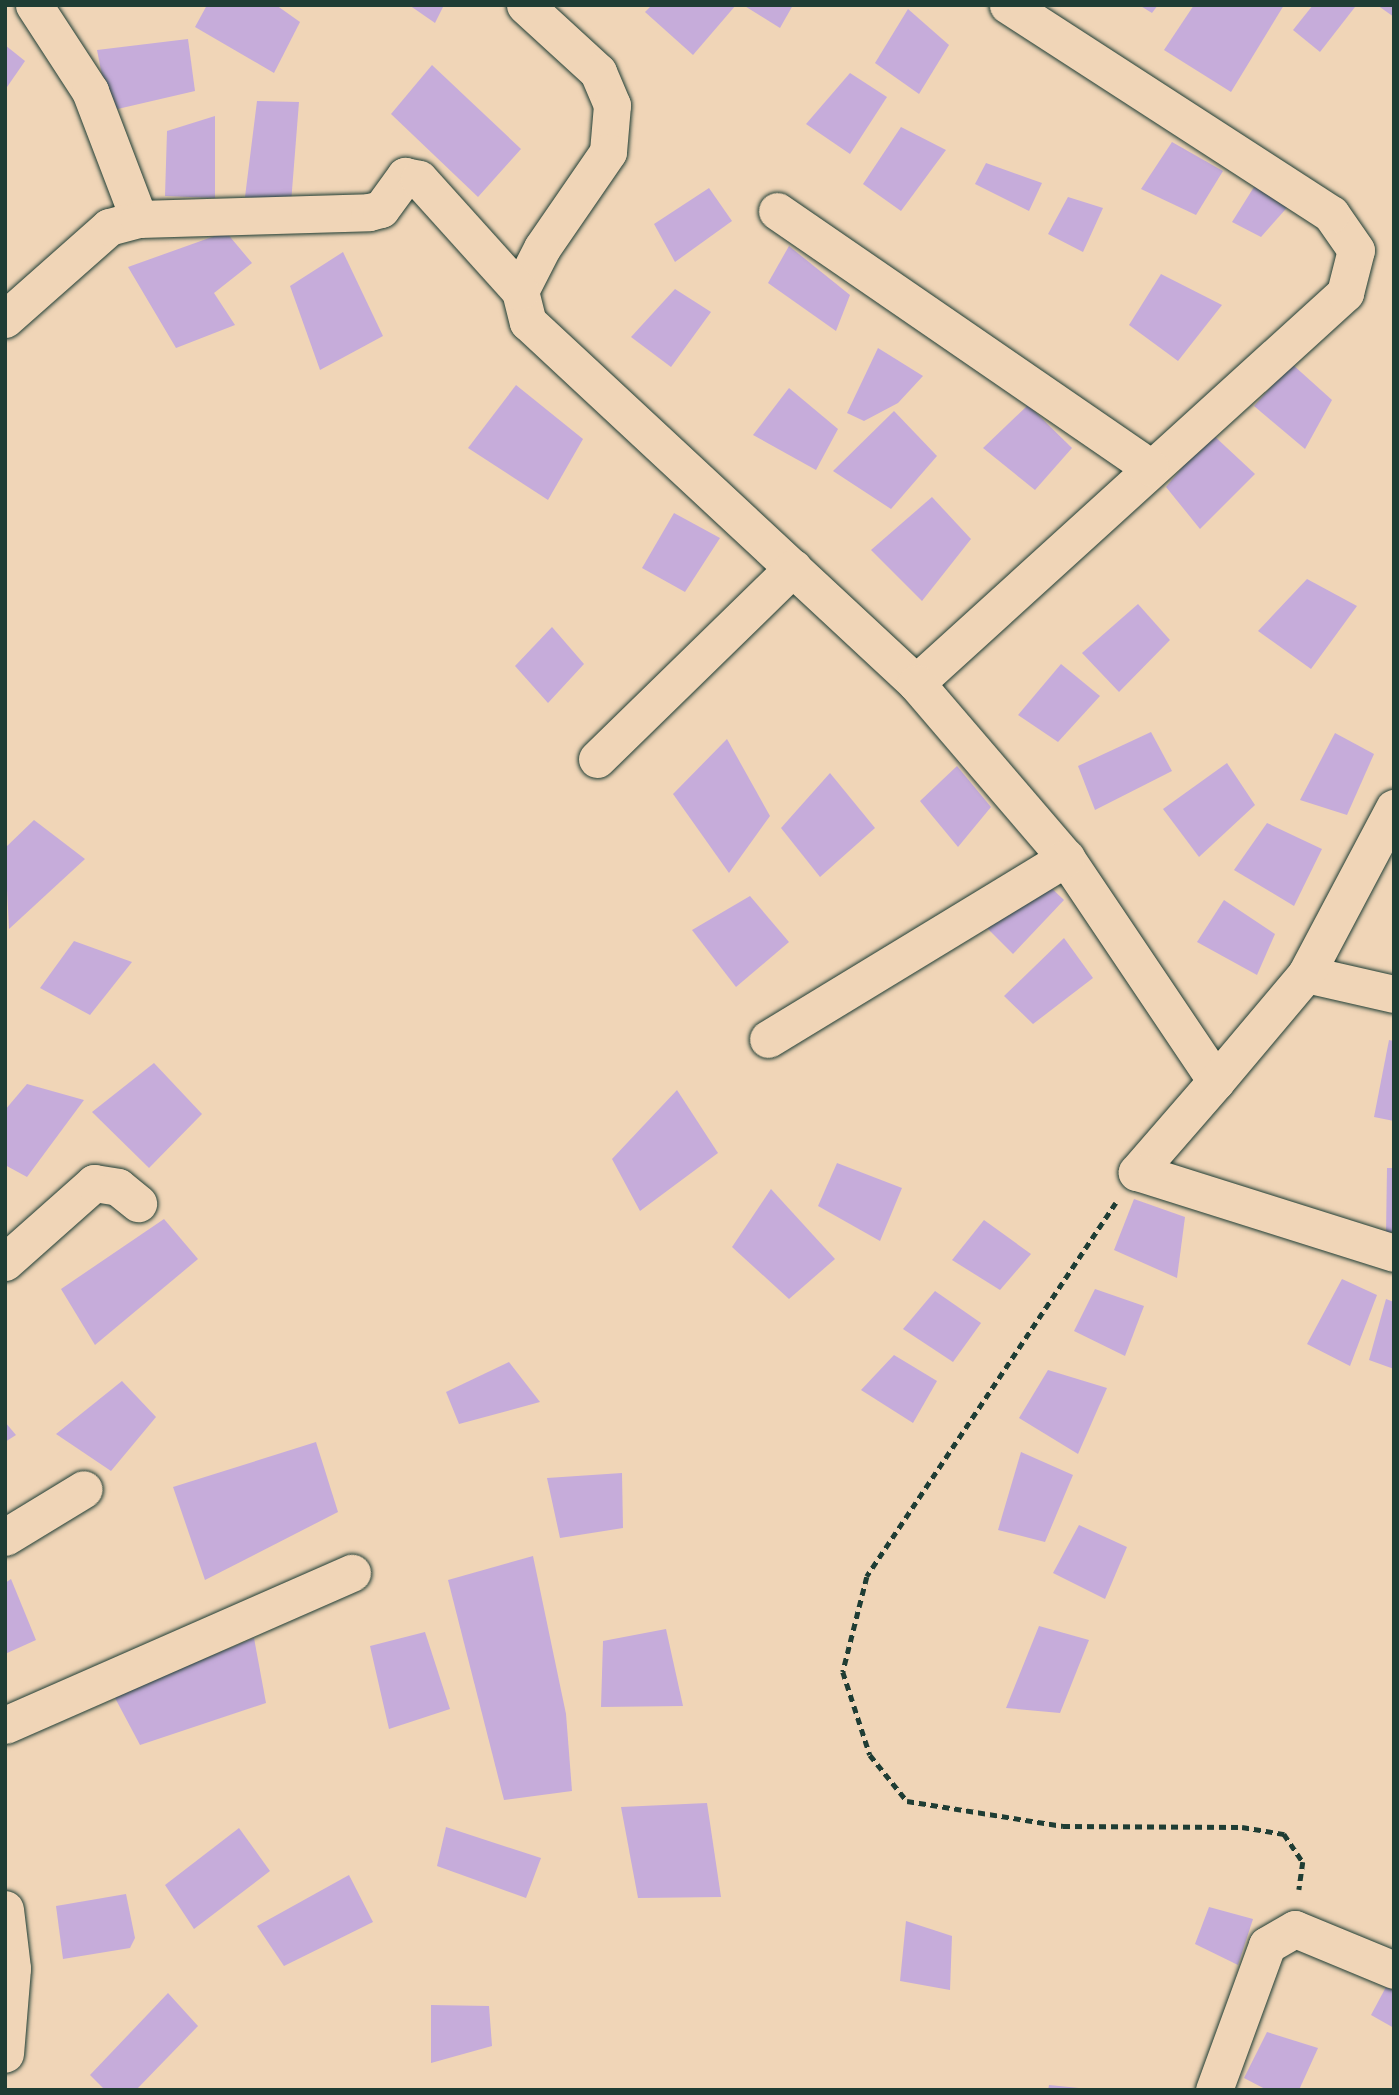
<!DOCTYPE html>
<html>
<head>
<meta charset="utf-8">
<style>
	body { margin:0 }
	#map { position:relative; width:1399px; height:2095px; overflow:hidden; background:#f0d5b7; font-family:"Comic Neue",sans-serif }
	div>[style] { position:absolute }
	.building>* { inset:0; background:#c6acda }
	.path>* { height:4.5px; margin-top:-2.25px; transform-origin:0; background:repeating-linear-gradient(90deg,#1f3d34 0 7px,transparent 0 12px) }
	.roads { filter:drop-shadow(0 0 2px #1f3d34) drop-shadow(0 0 2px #1f3d34) }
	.street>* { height:37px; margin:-18.5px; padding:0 18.5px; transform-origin:18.5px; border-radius:18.5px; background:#f0d5b7 }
	.secondary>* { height:38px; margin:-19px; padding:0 19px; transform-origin:19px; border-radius:19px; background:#f0d5b7 }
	span { translate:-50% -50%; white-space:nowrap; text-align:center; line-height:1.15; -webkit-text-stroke:5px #f0d5b7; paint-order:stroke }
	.frame { position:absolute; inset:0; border:7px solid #1f3d34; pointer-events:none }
</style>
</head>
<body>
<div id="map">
	<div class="building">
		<i style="clip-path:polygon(207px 5px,276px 5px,300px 22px,274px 73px,195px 27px)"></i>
		<i style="clip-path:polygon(409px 5px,444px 5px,435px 23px)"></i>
		<i style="clip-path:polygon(652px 5px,736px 5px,693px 55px,645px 12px)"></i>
		<i style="clip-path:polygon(743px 5px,793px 5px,780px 28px)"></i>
		<i style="clip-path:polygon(1139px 5px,1158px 5px,1152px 13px)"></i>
		<i style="clip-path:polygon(1194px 5px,1284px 5px,1231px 92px,1164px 50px)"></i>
		<i style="clip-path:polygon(1313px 5px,1355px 7px,1320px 52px,1293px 30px)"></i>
		<i style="clip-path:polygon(1377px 5px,1394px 5px,1394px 17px)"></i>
		<i style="clip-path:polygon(908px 9px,949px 45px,919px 94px,875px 63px)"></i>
		<i style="clip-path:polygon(188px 39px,195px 91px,109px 111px,97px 50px)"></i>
		<i style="clip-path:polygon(5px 45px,25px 61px,5px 90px)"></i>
		<i style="clip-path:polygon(432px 65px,521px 149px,478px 197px,391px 114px)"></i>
		<i style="clip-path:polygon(850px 73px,887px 97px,850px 154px,806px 124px)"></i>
		<i style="clip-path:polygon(257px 101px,299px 102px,291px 203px,245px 197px)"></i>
		<i style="clip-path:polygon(215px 116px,215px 198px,165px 196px,167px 131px)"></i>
		<i style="clip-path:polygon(901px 127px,946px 150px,901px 211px,863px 184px)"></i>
		<i style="clip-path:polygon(1172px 142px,1223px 171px,1196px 215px,1141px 189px)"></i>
		<i style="clip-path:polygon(986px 163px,1042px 183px,1029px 211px,975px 184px)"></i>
		<i style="clip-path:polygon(1259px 179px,1292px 202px,1261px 237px,1232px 222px)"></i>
		<i style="clip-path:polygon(709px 188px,732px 221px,675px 262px,654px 224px)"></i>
		<i style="clip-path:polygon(1068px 197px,1103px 208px,1083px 252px,1048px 234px)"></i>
		<i style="clip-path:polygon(226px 232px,252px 263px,214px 293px,235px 325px,176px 348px,128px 267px)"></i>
		<i style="clip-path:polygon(789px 246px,850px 295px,836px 331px,768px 283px)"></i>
		<i style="clip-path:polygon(343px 252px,383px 336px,320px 370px,290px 286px)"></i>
		<i style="clip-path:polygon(1161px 274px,1222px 305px,1178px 361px,1129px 325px)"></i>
		<i style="clip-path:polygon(675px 289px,711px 312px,671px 367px,631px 337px)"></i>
		<i style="clip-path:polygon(878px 348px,923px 376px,898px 403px,864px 421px,847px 413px)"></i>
		<i style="clip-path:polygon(1292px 364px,1332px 400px,1305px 449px,1254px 406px)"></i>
		<i style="clip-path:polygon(516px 385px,583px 439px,548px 500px,468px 448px)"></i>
		<i style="clip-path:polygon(789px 388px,838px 429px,816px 470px,753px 435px)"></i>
		<i style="clip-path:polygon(1028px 405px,1072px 448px,1035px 490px,983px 448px)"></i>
		<i style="clip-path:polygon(894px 411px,937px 456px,891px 509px,833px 471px)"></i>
		<i style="clip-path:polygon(1211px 433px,1255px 474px,1200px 529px,1166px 487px)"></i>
		<i style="clip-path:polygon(932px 497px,971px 539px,922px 601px,871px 550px)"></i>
		<i style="clip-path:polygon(674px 513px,720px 538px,685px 592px,642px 568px)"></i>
		<i style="clip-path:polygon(1307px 579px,1357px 606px,1311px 669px,1258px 631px)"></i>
		<i style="clip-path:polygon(1138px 604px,1170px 640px,1119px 692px,1082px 653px)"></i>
		<i style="clip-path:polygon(552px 627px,584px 664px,548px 703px,515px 666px)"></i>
		<i style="clip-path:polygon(1061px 664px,1100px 696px,1058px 742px,1018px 715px)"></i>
		<i style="clip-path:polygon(1151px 732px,1172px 771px,1095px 810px,1078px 766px)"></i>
		<i style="clip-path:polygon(1335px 733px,1374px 754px,1347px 815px,1300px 800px)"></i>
		<i style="clip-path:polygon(727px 739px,770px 816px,729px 873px,673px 794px)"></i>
		<i style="clip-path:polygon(1227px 763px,1255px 805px,1199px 857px,1163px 809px)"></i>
		<i style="clip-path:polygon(957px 766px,991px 807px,958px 847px,920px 801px)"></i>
		<i style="clip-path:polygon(830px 773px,875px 828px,820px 877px,781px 828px)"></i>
		<i style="clip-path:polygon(34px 820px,85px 859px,9px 929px,5px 848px)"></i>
		<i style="clip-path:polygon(1267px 823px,1322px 849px,1294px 906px,1234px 870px)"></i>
		<i style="clip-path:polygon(1046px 883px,1064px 900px,1013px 954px,986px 927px)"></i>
		<i style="clip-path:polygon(750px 896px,789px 942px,736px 987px,692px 930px)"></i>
		<i style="clip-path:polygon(1224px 900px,1275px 934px,1257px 975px,1197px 942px)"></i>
		<i style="clip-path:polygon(1064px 938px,1093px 978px,1033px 1024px,1004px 996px)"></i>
		<i style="clip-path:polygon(74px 941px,132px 962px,90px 1015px,40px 988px)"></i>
		<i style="clip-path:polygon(1389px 1040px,1394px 1041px,1394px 1121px,1374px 1117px)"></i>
		<i style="clip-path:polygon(154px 1063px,202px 1114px,149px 1168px,92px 1112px)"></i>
		<i style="clip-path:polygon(27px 1084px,84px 1100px,27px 1177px,5px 1165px,5px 1110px)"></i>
		<i style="clip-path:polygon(677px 1090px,718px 1153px,640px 1211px,612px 1159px)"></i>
		<i style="clip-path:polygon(837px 1163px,902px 1188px,880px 1241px,818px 1206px)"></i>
		<i style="clip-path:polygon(1387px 1168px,1394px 1168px,1394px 1231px,1386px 1234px)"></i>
		<i style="clip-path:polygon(771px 1189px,835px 1259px,789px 1299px,732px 1247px)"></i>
		<i style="clip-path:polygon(1134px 1199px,1185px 1217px,1177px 1278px,1114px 1250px)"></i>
		<i style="clip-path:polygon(164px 1219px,198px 1259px,95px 1345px,61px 1289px)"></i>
		<i style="clip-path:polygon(984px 1220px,1031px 1254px,1000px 1290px,952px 1260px)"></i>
		<i style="clip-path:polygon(1342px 1279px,1377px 1295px,1350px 1366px,1307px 1344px)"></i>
		<i style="clip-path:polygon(1095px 1289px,1144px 1306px,1125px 1356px,1074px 1331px)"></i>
		<i style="clip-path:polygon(935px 1291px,981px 1323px,953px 1362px,903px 1329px)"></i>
		<i style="clip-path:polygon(1386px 1299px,1394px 1302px,1394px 1369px,1369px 1360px)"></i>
		<i style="clip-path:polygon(894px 1355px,937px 1381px,913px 1423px,861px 1390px)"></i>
		<i style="clip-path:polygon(509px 1362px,540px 1402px,459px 1424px,446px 1392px)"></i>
		<i style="clip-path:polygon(1048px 1370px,1107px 1388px,1078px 1454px,1019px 1418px)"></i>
		<i style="clip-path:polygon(122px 1381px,156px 1417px,111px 1471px,56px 1434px)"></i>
		<i style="clip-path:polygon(5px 1422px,16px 1435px,5px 1442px)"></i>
		<i style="clip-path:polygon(316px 1442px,338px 1512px,205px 1580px,173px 1487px)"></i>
		<i style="clip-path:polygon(1021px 1452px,1073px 1475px,1045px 1542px,998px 1530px)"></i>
		<i style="clip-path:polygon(622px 1473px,623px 1528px,560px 1538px,547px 1478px)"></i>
		<i style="clip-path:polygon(1079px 1525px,1127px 1547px,1105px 1599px,1053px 1573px)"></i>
		<i style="clip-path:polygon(533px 1556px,566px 1714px,572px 1791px,504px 1800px,448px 1580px)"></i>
		<i style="clip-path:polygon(11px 1579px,36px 1640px,5px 1654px,5px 1583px)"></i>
		<i style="clip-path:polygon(1039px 1626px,1089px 1640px,1060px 1713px,1006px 1708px)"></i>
		<i style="clip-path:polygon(666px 1629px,683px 1706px,601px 1707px,603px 1641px)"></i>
		<i style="clip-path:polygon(425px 1632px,450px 1709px,389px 1729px,370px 1646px)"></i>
		<i style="clip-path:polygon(254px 1638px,266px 1703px,140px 1745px,114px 1696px)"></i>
		<i style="clip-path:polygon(707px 1803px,721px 1897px,638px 1898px,621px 1807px)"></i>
		<i style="clip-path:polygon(446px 1827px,541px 1858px,526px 1898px,437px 1866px)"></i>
		<i style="clip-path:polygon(239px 1828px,270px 1871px,194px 1929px,165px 1885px)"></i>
		<i style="clip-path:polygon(349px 1875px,373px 1922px,284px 1966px,257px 1926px)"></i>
		<i style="clip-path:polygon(126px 1894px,135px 1938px,130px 1948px,63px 1959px,56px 1906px)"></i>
		<i style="clip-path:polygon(1209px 1907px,1253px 1919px,1238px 1965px,1195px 1944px)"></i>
		<i style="clip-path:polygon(906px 1921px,952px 1936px,950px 1990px,900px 1981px)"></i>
		<i style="clip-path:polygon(1386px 1987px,1394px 1991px,1394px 2028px,1371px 2015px)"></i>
		<i style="clip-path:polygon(168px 1993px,198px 2026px,136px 2090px,105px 2090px,90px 2075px)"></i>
		<i style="clip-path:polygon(431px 2005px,489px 2006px,492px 2046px,431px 2063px)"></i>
		<i style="clip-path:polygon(1267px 2032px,1318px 2048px,1299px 2090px,1267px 2090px,1244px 2078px)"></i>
		<i style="clip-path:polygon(1049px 2085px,1079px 2088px,1079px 2090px,1048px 2090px)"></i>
	</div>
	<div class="path">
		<i style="left:1116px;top:1203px;width:449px;rotate:123.7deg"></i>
		<i style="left:867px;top:1577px;width:98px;rotate:104.2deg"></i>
		<i style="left:843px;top:1672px;width:87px;rotate:72deg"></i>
		<i style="left:870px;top:1755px;width:59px;rotate:51.2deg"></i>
		<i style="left:907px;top:1801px;width:158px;rotate:9.1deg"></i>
		<i style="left:1063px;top:1826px;width:179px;rotate:0.3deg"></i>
		<i style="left:1242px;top:1827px;width:43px;rotate:9.5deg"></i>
		<i style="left:1284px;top:1834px;width:34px;rotate:56deg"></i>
		<i style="left:1303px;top:1862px;width:28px;rotate:98deg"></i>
	</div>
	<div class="roads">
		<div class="street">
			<i style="left:34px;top:5px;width:103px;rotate:56.9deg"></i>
			<i style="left:90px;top:91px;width:137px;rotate:69.1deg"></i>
			<i style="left:525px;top:5px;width:99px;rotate:42.5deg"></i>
			<i style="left:598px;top:72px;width:36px;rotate:67deg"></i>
			<i style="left:612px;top:105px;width:47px;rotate:94.9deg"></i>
			<i style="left:608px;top:152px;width:116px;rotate:124.5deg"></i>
			<i style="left:542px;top:248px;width:48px;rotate:117.1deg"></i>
			<i style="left:520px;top:291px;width:32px;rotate:76deg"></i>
			<i style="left:528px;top:322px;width:530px;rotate:42.94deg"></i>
			<i style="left:916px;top:683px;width:580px;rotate:-42.27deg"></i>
			<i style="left:1345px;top:293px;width:44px;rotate:-75.7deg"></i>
			<i style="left:1356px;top:250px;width:44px;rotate:-124.8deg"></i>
			<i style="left:1331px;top:214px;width:385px;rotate:-147.1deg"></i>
			<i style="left:777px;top:211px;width:452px;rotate:34.5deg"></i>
			<i style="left:5px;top:319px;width:139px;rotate:-41.5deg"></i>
			<i style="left:109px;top:227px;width:31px;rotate:-15deg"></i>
			<i style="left:139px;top:219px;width:230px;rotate:-1.7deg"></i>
			<i style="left:369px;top:212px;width:12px;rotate:-14deg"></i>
			<i style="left:381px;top:209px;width:41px;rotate:-54deg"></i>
			<i style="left:405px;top:176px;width:14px;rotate:12deg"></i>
			<i style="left:419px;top:179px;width:151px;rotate:48deg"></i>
			<i style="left:916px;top:683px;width:230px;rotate:49.4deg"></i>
			<i style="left:1066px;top:858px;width:269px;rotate:56.1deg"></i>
			<i style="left:1216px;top:1081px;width:121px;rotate:131deg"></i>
			<i style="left:1137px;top:1172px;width:269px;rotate:17.5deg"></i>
			<i style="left:597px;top:759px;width:274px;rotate:-44.3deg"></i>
			<i style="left:1306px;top:974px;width:90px;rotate:12.8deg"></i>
			<i style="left:768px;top:1039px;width:349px;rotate:-31.3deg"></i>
			<i style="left:1216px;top:1081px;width:140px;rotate:-49.9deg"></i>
			<i style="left:1306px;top:974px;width:188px;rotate:-62.1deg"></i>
			<i style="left:5px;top:1262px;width:119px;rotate:-41.6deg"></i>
			<i style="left:94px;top:1183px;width:24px;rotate:9deg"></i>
			<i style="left:118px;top:1187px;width:26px;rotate:39deg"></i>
			<i style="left:5px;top:1537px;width:92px;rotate:-31.3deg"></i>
			<i style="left:5px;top:1725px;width:379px;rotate:-23.7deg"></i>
			<i style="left:1214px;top:2090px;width:154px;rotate:-69.9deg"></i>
			<i style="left:1267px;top:1945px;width:32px;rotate:-30deg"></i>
			<i style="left:1295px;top:1929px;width:107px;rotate:22.5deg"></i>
		</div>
		<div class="secondary">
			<i style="left:5px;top:1910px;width:59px;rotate:83.2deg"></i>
			<i style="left:12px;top:1969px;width:85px;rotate:94.7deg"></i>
		</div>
	</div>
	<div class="frame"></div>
</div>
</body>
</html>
